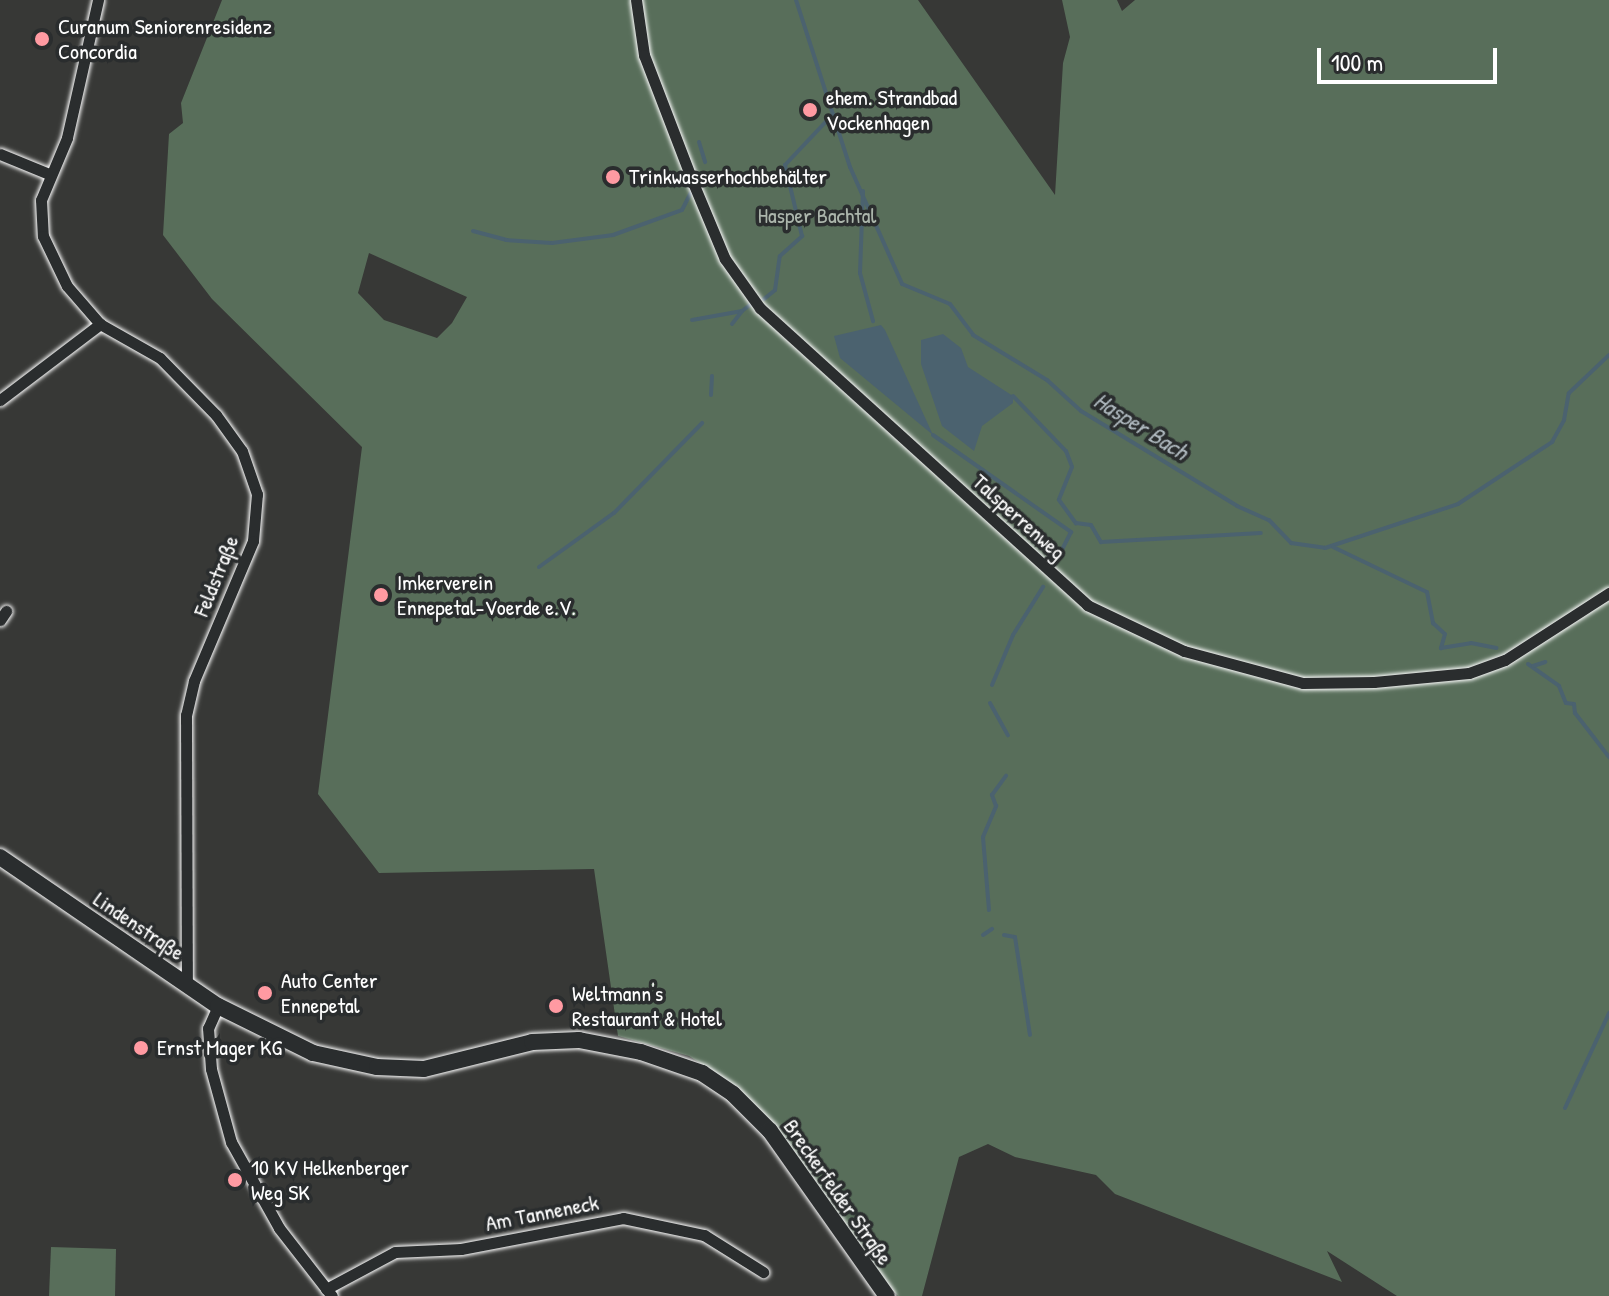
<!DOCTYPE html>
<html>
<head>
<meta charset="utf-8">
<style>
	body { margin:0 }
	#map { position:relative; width:1609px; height:1296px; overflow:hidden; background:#373836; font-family:"Patrick Hand",sans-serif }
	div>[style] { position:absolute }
	.green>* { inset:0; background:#586e5a }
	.water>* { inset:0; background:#4b626f }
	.stream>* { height:4px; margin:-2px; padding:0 2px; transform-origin:2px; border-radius:2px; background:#4b626f }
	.roads { filter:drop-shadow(0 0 2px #fff) drop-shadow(0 0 2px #fff) }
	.minor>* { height:11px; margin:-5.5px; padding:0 5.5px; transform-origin:5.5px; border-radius:5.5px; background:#2a2d2e }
	.secondary>* { height:16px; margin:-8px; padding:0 8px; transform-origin:8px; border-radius:8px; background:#2a2d2e }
	.dots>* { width:22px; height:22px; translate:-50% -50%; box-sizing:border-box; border:4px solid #2a2d2e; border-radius:50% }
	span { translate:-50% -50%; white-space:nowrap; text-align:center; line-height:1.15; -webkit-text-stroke:7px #2a2d2e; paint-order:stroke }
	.poi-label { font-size:22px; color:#fff }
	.left { translate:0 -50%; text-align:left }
	.park-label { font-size:22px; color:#acb6ac }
	.street-label { font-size:22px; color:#fff }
	.water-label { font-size:24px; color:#aeb8be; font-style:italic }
	.scale { position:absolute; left:1317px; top:48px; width:180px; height:36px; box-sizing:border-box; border:4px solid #fff; border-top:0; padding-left:10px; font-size:24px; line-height:28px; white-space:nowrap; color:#fff; -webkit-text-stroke:6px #2a2d2e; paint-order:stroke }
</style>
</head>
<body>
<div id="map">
	<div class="green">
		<i style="clip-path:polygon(evenodd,222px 0,918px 0,1055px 195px,1063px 63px,1070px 37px,1062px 0,1117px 0,1122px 11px,1135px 0,1609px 0,1609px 1296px,1397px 1296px,1327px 1251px,1342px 1282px,1115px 1194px,1096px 1175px,1015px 1157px,988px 1144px,959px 1157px,922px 1296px,898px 1296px,858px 1253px,773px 1128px,738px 1087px,689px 1056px,618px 1036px,594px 869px,379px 873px,318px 794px,362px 447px,212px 299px,163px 235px,169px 134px,183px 123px,181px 103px,222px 0,369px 253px,467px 297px,452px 323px,437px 338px,384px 320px,358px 293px,369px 253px)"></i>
		<i style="clip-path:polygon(51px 1247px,116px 1249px,115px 1296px,49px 1296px)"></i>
	</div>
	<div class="water">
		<i style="clip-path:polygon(881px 325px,885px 330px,933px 435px,840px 358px,834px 336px)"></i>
		<i style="clip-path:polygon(943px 334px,961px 348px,968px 367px,1013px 396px,1013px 403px,982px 426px,974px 451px,942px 426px,921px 364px,921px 340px)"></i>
	</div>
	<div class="stream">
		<i style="left:796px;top:0;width:176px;rotate:72.1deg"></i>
		<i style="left:850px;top:167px;width:128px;rotate:66deg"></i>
		<i style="left:902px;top:284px;width:52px;rotate:22.6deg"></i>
		<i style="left:950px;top:304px;width:39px;rotate:53deg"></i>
		<i style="left:973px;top:335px;width:87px;rotate:31.3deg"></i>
		<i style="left:1047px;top:380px;width:46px;rotate:42.4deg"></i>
		<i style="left:1081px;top:411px;width:183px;rotate:31.3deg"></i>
		<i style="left:1237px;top:506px;width:35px;rotate:24deg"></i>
		<i style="left:1269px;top:520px;width:32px;rotate:46deg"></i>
		<i style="left:1291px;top:543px;width:34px;rotate:8deg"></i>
		<i style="left:1325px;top:548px;width:140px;rotate:-18.3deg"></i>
		<i style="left:1458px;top:504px;width:113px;rotate:-33.4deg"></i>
		<i style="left:1552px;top:442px;width:25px;rotate:-61deg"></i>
		<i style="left:1564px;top:420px;width:27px;rotate:-80deg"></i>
		<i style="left:1569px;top:393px;width:55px;rotate:-43.5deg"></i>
		<i style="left:699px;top:142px;width:21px;rotate:73deg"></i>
		<i style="left:863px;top:191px;width:82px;rotate:92.1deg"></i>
		<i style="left:860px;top:273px;width:50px;rotate:74.8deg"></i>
		<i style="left:473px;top:231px;width:34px;rotate:15deg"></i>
		<i style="left:506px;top:240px;width:46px;rotate:3.7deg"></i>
		<i style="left:552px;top:243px;width:62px;rotate:-7.5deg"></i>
		<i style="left:613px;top:235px;width:73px;rotate:-19.9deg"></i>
		<i style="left:682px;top:210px;width:20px;rotate:-63deg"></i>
		<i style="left:764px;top:299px;width:14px;rotate:-39deg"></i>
		<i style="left:775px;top:290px;width:34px;rotate:-82deg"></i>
		<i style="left:780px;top:256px;width:30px;rotate:-42deg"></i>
		<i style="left:802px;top:236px;width:73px;rotate:-103.5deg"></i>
		<i style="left:785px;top:165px;width:70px;rotate:-46.7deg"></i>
		<i style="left:692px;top:320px;width:51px;rotate:-10.2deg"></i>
		<i style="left:742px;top:311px;width:10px;rotate:-37deg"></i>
		<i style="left:732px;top:324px;width:16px;rotate:-52deg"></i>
		<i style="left:711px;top:395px;width:19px;rotate:-87deg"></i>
		<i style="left:1013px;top:396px;width:76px;rotate:46.1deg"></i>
		<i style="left:1066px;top:451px;width:17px;rotate:69deg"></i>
		<i style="left:1072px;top:467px;width:35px;rotate:112deg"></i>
		<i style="left:1059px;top:500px;width:29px;rotate:54deg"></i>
		<i style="left:1076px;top:523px;width:15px;rotate:8deg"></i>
		<i style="left:1091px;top:525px;width:20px;rotate:60deg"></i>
		<i style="left:1101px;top:542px;width:160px;rotate:-3.2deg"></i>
		<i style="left:933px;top:435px;width:169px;rotate:35.1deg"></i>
		<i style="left:1071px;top:532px;width:33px;rotate:117deg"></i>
		<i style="left:1333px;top:547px;width:104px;rotate:25.6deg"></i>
		<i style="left:1427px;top:592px;width:32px;rotate:79deg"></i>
		<i style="left:1433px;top:623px;width:16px;rotate:43deg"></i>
		<i style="left:1445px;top:634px;width:15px;rotate:106deg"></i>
		<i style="left:1441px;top:648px;width:30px;rotate:-9deg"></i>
		<i style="left:1471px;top:643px;width:26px;rotate:11deg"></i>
		<i style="left:539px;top:567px;width:92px;rotate:-35.8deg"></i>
		<i style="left:614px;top:513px;width:126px;rotate:-45.6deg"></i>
		<i style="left:1528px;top:664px;width:38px;rotate:35deg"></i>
		<i style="left:1559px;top:686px;width:18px;rotate:68deg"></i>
		<i style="left:1566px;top:703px;width:8px;rotate:7deg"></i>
		<i style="left:1574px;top:704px;width:9px;rotate:84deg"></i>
		<i style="left:1575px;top:713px;width:56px;rotate:52.3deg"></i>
		<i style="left:1533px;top:666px;width:13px;rotate:-18deg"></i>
		<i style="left:992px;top:685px;width:54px;rotate:-67.2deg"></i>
		<i style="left:1013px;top:635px;width:57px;rotate:-58deg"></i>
		<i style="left:990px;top:703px;width:37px;rotate:61deg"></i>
		<i style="left:989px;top:910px;width:73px;rotate:-94.7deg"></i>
		<i style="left:983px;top:837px;width:34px;rotate:-67deg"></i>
		<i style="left:996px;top:806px;width:12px;rotate:-110deg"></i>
		<i style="left:992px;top:795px;width:24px;rotate:-54deg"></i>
		<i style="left:983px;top:935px;width:11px;rotate:-34deg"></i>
		<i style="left:1004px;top:935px;width:11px;rotate:10deg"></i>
		<i style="left:1015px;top:937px;width:99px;rotate:81.3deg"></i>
		<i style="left:1565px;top:1108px;width:105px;rotate:-65.1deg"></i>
	</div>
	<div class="roads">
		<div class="minor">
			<i style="left:98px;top:0;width:141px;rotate:102.7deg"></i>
			<i style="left:67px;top:138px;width:67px;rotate:112.8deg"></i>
			<i style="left:41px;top:200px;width:36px;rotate:87deg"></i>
			<i style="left:43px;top:236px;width:55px;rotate:64.4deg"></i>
			<i style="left:67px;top:286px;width:50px;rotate:49deg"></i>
			<i style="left:100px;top:324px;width:69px;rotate:29.5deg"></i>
			<i style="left:160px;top:358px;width:80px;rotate:45.5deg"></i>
			<i style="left:216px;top:415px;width:44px;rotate:54.2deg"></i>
			<i style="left:242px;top:451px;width:46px;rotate:70.8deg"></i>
			<i style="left:257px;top:494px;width:47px;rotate:94.9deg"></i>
			<i style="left:253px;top:541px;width:152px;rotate:112.9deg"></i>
			<i style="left:194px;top:681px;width:35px;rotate:103deg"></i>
			<i style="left:186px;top:715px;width:270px;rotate:89.8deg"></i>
			<i style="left:636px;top:0;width:56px;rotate:81.7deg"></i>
			<i style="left:644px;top:55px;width:139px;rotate:69deg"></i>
			<i style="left:694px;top:185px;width:80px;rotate:67.3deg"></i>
			<i style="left:725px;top:259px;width:60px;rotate:54.5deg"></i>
			<i style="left:760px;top:308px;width:442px;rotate:42.2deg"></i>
			<i style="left:1087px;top:605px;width:107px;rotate:25.4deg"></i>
			<i style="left:1184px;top:651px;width:123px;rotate:15.1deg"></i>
			<i style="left:1303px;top:683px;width:71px;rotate:-0.8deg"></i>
			<i style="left:1374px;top:682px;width:95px;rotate:-5.4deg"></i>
			<i style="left:1469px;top:673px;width:38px;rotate:-20deg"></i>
			<i style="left:1505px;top:660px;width:124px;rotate:-32.8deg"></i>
			<i style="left:0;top:154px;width:53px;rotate:22.2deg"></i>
			<i style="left:0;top:400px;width:126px;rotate:-37.2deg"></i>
			<i style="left:0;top:620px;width:11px;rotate:-56deg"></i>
			<i style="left:218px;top:1006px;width:24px;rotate:114deg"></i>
			<i style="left:208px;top:1028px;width:41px;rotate:85.8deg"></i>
			<i style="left:211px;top:1069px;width:76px;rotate:74.7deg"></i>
			<i style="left:231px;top:1142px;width:98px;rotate:60.8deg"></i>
			<i style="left:279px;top:1228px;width:86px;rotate:52.1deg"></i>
			<i style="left:326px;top:1289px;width:78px;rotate:-28.2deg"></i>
			<i style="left:395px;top:1252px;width:66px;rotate:-2.6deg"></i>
			<i style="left:461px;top:1249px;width:165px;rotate:-10.8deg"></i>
			<i style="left:623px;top:1218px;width:83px;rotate:11.9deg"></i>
			<i style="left:704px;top:1235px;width:70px;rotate:32.1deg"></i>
		</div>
		<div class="secondary">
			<i style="left:0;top:857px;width:264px;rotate:34.4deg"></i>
			<i style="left:218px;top:1006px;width:106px;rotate:26.3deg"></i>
			<i style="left:313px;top:1053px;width:66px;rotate:12.3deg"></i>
			<i style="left:377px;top:1067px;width:47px;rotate:2.4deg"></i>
			<i style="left:424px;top:1069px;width:111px;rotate:-14deg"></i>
			<i style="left:532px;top:1042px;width:47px;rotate:-2.4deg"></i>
			<i style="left:579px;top:1040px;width:63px;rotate:11deg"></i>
			<i style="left:641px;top:1052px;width:65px;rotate:19deg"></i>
			<i style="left:702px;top:1073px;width:37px;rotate:34deg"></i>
			<i style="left:733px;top:1094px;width:52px;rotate:45deg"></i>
			<i style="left:770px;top:1131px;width:202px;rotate:54.7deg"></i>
		</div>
	</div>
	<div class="dots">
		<i style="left:42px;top:39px;background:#ff9aa2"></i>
		<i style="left:810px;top:110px;background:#ff9aa2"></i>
		<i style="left:613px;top:177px;background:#ff9aa2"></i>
		<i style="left:381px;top:595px;background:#ff9aa2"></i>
		<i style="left:265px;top:993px;background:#ff9aa2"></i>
		<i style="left:556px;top:1006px;background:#ff9aa2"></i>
		<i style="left:141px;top:1048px;background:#ff9aa2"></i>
		<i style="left:235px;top:1180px;background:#ff9aa2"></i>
	</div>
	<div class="poi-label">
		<span class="left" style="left:58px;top:39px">Curanum Seniorenresidenz<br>Concordia</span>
		<span class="left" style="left:826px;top:110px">ehem. Strandbad<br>Vockenhagen</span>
		<span class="left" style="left:629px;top:177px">Trinkwasserhochbehälter</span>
		<span class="left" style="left:397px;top:595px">Imkerverein<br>Ennepetal-Voerde e.V.</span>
		<span class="left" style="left:281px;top:993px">Auto Center<br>Ennepetal</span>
		<span class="left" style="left:572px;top:1006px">Weltmann's<br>Restaurant &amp; Hotel</span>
		<span class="left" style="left:157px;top:1048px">Ernst Mager KG</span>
		<span class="left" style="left:251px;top:1180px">10 KV Helkenberger<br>Weg SK</span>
	</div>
	<div class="park-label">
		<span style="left:817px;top:216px">Hasper Bachtal</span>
	</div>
	<div class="street-label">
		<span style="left:1019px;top:517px;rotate:42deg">Talsperrenweg</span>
		<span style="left:216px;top:576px;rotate:-68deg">Feldstraße</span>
		<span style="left:139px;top:926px;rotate:34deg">Lindenstraße</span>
		<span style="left:838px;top:1192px;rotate:55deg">Breckerfelder Straße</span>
		<span style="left:542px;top:1213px;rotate:-11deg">Am Tanneneck</span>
	</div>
	<div class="water-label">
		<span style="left:1141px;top:426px;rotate:32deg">Hasper Bach</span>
	</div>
	<div class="scale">100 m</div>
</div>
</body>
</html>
